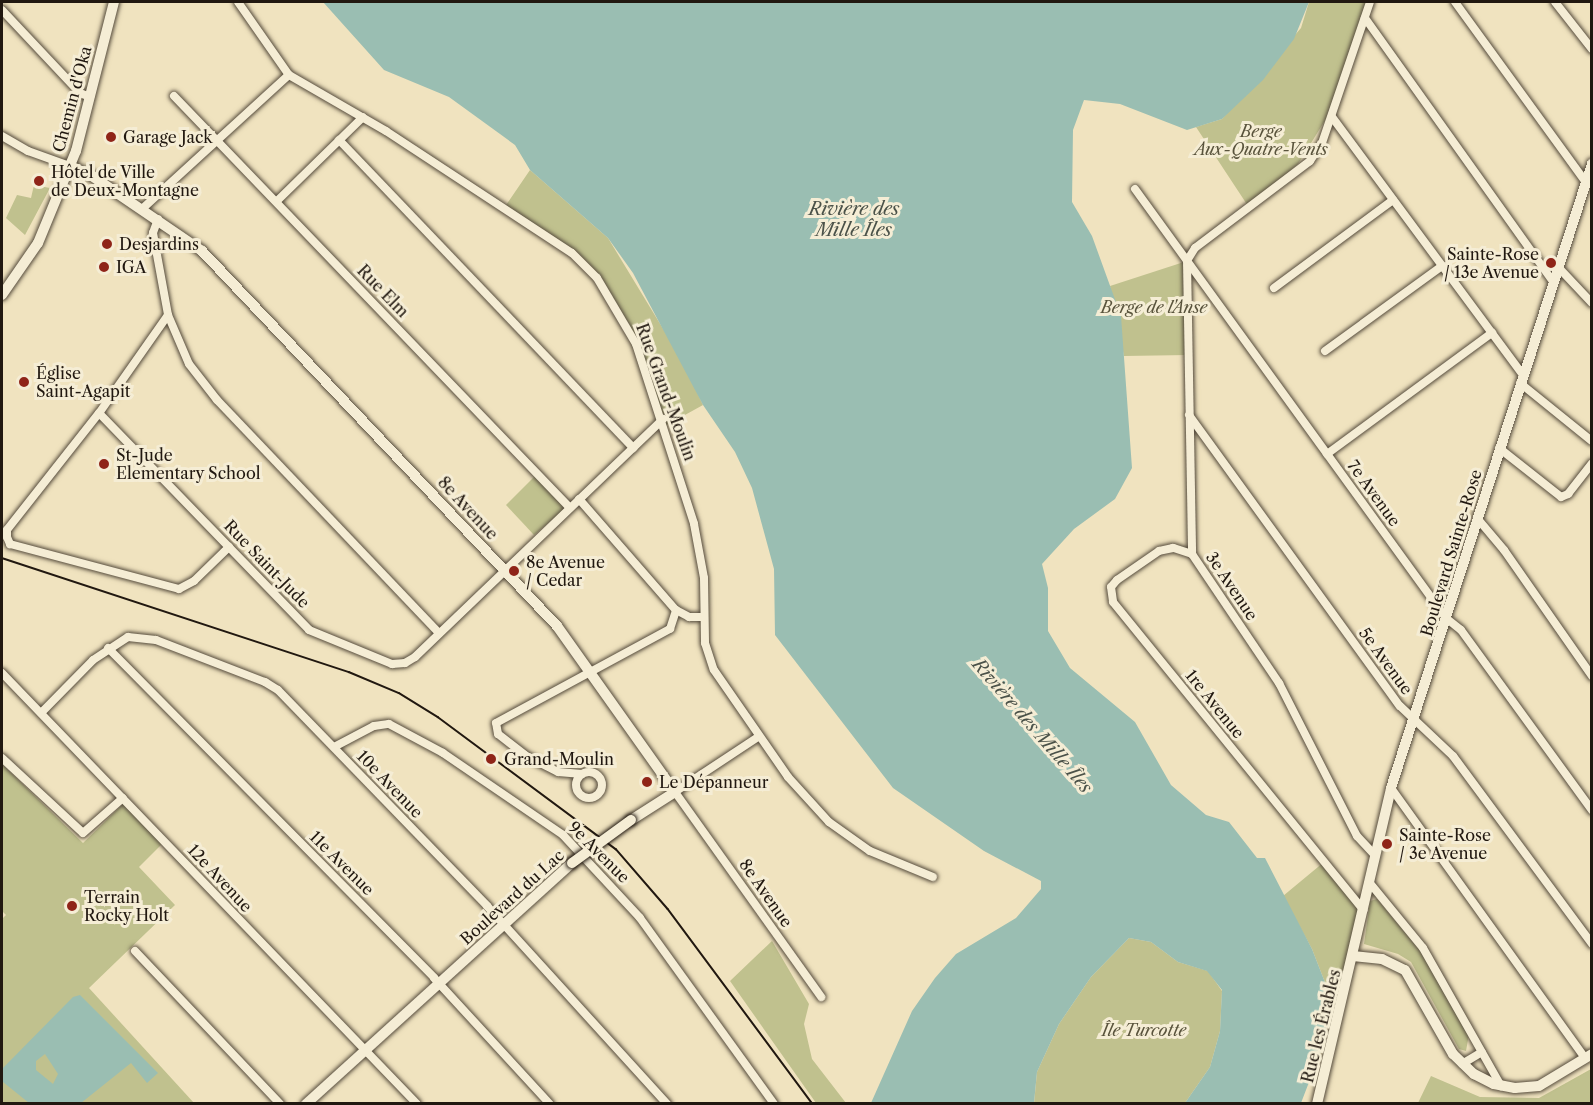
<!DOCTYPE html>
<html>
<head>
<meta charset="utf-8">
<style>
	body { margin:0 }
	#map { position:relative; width:1593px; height:1105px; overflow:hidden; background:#f0e3bf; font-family:"Libre Caslon Text",serif }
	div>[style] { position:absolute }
	.green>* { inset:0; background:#c0c18e }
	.water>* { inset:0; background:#9abeb2 }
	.roads { filter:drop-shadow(0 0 2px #554b3c) drop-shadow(0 0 2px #554b3c) }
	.street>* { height:8px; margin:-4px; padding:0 4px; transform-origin:4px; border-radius:4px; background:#f5edd5 }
	.street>.ring { margin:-4px; padding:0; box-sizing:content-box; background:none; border:8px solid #f5edd5; border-radius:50% }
	.secondary>* { height:10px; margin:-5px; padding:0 5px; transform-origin:5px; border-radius:5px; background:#f5edd5 }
	.tram>* { height:1.5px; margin:-0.75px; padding:0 0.75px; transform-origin:0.75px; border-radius:0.75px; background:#211810 }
	.bridges { filter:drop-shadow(0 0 2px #211810) drop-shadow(0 0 2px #211810) }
	.secondary-bridge>* { height:10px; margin:-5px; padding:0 5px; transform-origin:5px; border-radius:5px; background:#f5edd5 }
	.dots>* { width:16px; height:16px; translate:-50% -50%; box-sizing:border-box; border:3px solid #f5edd5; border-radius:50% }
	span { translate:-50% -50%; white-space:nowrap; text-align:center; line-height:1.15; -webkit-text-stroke:6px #f5edd5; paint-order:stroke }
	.street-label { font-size:16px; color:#211810 }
	.park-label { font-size:16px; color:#59533c; font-style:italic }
	.poi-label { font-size:16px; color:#211810 }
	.left { translate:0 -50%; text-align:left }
	.right { translate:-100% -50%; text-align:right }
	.water-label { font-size:18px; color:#4b5249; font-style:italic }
	.frame { position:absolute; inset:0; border:3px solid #211810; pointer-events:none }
</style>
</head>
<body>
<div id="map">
	<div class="green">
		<i style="clip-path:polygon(1309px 2px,1369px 2px,1329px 114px,1298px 164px,1248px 206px,1196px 127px,1222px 119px,1301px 28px)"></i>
		<i style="clip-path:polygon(530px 170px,608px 238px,679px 355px,703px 405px,665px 426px,621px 313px,572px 253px,504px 208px)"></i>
		<i style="clip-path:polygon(34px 185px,50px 188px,25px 235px,6px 218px,17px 195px,31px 198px)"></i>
		<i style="clip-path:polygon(1187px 261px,1188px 355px,1124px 356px,1110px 286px)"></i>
		<i style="clip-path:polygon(536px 475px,567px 507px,534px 535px,506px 505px)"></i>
		<i style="clip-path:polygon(2px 764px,83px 843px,123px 804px,162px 844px,139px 867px,175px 905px,89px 988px,194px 1103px,2px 1103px,2px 919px,6px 915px,2px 911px)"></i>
		<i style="clip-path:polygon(1324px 862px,1363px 910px,1343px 994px,1326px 985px,1312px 949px,1283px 896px)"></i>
		<i style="clip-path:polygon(1377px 899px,1422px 953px,1469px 1034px,1466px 1051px,1459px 1049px,1411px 962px,1398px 954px,1364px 944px,1370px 901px)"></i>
		<i style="clip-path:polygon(1129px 938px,1151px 942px,1178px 962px,1208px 971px,1222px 991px,1220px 1031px,1210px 1067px,1185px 1103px,1034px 1104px,1037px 1072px,1059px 1024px,1091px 977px)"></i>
		<i style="clip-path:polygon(772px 941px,809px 1004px,804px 1024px,812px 1059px,846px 1103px,816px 1103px,730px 981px)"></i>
		<i style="clip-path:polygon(1591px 1069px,1591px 1103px,1418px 1103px,1431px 1076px,1480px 1097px,1539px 1098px)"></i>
	</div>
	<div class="water">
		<i style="clip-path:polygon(323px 2px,1309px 2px,1294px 39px,1263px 80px,1222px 119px,1187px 130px,1120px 104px,1084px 100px,1073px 130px,1072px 202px,1092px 236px,1121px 316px,1132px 468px,1115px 499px,1074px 529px,1042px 564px,1048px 588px,1048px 631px,1070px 668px,1135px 722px,1171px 785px,1206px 815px,1229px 822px,1257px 858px,1265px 858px,1312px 949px,1326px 985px,1326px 1038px,1301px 1103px,1185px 1103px,1210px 1067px,1220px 1031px,1222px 990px,1207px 971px,1178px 962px,1151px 942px,1129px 938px,1091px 977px,1059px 1024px,1037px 1072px,1034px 1103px,871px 1103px,912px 1011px,935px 978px,956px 954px,1016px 918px,1041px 889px,1041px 881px,984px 851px,893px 788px,775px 635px,774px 569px,752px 488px,735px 452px,703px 405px,633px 273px,608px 238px,530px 170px,515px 145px,449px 97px,384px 70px)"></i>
		<i style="clip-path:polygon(evenodd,80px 995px,158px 1073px,147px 1083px,131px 1063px,81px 1103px,29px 1103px,3px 1082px,3px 1068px,73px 997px,80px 995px,45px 1054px,58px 1074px,53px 1084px,36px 1070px,36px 1061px,45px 1054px)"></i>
	</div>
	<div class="roads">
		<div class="street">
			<i style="left:238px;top:2px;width:89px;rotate:55.1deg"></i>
			<i style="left:289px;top:75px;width:112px;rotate:30deg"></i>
			<i style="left:386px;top:131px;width:222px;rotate:33.3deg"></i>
			<i style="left:572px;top:253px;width:35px;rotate:45deg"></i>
			<i style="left:597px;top:278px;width:77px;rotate:59.4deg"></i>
			<i style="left:636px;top:344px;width:189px;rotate:72.1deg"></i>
			<i style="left:694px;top:524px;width:55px;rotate:79.5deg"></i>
			<i style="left:704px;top:578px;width:65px;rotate:89.1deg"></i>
			<i style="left:705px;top:643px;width:28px;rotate:72deg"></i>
			<i style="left:714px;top:670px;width:130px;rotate:55.3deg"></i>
			<i style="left:788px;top:777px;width:61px;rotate:47.7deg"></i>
			<i style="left:829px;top:822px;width:50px;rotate:35.3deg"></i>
			<i style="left:870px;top:851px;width:68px;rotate:22.4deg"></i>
			<i style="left:1370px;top:2px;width:149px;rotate:108.8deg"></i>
			<i style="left:1322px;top:143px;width:22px;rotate:124deg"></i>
			<i style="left:1310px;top:161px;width:144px;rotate:142.9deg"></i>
			<i style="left:1195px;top:248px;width:15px;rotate:122deg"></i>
			<i style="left:1187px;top:261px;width:293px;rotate:89deg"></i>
			<i style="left:1192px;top:554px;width:156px;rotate:56deg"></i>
			<i style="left:1279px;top:683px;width:172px;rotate:63deg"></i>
			<i style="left:1357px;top:836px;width:26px;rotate:47deg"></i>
			<i style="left:1455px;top:2px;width:221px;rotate:54deg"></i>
			<i style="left:1555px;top:2px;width:60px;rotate:51.8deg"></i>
			<i style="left:2px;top:10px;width:114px;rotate:46.8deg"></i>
			<i style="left:80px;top:93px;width:11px;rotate:22deg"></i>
			<i style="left:1365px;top:18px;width:324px;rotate:54.5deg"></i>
			<i style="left:174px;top:96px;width:571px;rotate:46.13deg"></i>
			<i style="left:1332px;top:117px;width:320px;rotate:53.5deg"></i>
			<i style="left:2px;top:136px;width:30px;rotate:30deg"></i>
			<i style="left:28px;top:151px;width:45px;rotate:19.7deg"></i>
			<i style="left:339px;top:140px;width:426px;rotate:46.3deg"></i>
			<i style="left:1135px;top:189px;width:530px;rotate:54.06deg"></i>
			<i style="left:1446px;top:618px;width:19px;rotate:39deg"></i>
			<i style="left:1461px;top:630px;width:223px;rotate:54deg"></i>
			<i style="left:277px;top:201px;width:120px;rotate:-44.3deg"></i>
			<i style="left:142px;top:209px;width:199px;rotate:-42.4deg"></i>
			<i style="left:158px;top:219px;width:15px;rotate:110deg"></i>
			<i style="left:153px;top:233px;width:83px;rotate:79.6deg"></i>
			<i style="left:168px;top:315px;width:53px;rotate:66.8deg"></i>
			<i style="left:189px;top:364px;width:46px;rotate:52.1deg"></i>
			<i style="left:217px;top:400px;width:322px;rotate:46.4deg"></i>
			<i style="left:1559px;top:268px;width:48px;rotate:46.7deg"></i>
			<i style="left:1274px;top:288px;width:148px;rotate:-36.5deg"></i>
			<i style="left:168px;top:315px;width:120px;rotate:125.1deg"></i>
			<i style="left:99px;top:413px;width:149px;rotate:128.2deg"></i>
			<i style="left:7px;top:530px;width:7px;rotate:90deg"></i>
			<i style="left:7px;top:537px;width:8px;rotate:67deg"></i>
			<i style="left:10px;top:544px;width:175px;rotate:14.9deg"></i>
			<i style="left:179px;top:589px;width:17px;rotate:-28deg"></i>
			<i style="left:194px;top:581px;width:49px;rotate:-44.2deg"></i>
			<i style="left:1325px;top:351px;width:145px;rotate:-36deg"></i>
			<i style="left:1520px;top:383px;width:92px;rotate:38.9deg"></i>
			<i style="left:99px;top:413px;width:302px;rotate:45.9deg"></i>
			<i style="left:309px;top:630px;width:90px;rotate:22.3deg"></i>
			<i style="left:392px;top:664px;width:13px;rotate:-4deg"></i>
			<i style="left:405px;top:663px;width:12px;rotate:-31deg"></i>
			<i style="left:415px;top:657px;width:344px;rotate:-43.8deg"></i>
			<i style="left:1189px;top:415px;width:359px;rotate:54.1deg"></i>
			<i style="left:1400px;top:706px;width:73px;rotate:43.3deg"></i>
			<i style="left:1453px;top:756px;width:234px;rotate:53.5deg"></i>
			<i style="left:1499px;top:448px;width:79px;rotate:38.3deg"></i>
			<i style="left:1561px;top:497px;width:8px;rotate:-23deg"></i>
			<i style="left:1568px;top:494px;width:39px;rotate:-52deg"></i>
			<i style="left:1327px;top:454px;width:205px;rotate:-36.3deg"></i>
			<i style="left:579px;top:499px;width:147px;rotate:48.9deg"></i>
			<i style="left:676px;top:610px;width:15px;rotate:28deg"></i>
			<i style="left:689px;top:617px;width:14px"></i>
			<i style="left:1477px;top:518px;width:42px;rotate:49.8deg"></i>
			<i style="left:1504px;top:550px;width:154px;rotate:55.1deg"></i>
			<i style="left:1192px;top:554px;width:20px;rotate:-162deg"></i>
			<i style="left:1173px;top:548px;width:14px;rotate:168deg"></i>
			<i style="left:1159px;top:551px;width:51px;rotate:145.4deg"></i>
			<i style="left:1117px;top:580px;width:9px;rotate:131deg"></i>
			<i style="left:1111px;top:587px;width:15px;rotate:82deg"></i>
			<i style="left:1113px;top:602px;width:397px;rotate:50.9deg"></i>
			<i style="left:108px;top:648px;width:464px;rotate:45.3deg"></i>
			<i style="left:434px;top:978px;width:171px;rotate:47.4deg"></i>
			<i style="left:2px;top:673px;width:598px;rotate:46.08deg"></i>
			<i style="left:41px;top:713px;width:74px;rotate:-45.5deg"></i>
			<i style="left:93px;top:660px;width:42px;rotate:-33.3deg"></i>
			<i style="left:128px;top:637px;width:28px;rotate:6deg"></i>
			<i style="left:156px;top:640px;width:117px;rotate:21.1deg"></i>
			<i style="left:265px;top:682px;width:15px;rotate:32deg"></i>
			<i style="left:278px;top:690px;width:301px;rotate:45.9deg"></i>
			<i style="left:487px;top:906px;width:268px;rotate:47.7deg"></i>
			<i style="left:758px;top:737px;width:100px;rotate:146.5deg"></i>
			<i style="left:675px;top:792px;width:252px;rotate:54.5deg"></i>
			<i style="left:334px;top:747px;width:45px;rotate:-27.7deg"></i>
			<i style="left:374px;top:726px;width:15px;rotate:-8deg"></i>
			<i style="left:389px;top:724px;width:61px;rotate:28.2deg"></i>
			<i style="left:443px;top:753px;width:145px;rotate:34.3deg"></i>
			<i style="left:563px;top:835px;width:113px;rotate:47.1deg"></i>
			<i style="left:640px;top:918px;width:229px;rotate:54.2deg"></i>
			<i style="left:2px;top:758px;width:110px;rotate:42.8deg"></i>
			<i style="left:83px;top:833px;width:53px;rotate:-41.2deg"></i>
			<i class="ring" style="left:576px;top:772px;width:18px;height:18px"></i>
			<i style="left:582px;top:774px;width:24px;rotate:-175deg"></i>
			<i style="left:558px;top:772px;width:37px;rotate:-153deg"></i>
			<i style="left:525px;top:755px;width:34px;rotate:-142deg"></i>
			<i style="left:498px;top:734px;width:11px;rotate:-100deg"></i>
			<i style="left:496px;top:723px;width:198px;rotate:-28.4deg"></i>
			<i style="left:670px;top:629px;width:20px;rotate:-72deg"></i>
			<i style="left:1391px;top:788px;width:332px;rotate:54.3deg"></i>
			<i style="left:1369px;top:882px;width:85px;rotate:50.7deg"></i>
			<i style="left:1423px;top:948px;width:159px;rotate:60.5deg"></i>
			<i style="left:135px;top:951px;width:211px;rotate:46.5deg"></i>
			<i style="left:1462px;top:1064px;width:23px;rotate:-31deg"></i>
		</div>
		<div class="secondary">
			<i style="left:70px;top:166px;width:24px;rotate:24deg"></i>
			<i style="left:92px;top:176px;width:133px;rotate:34.3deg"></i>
			<i style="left:202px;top:251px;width:516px;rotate:46.57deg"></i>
			<i style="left:557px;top:626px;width:204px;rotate:54.6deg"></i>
			<i style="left:675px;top:792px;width:52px;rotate:147.5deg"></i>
			<i style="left:2px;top:295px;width:63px;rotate:-55.3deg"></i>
			<i style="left:38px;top:243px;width:100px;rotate:-67.6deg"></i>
			<i style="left:76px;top:151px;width:154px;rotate:-75.7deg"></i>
			<i style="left:1353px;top:956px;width:29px;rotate:6deg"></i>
			<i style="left:1382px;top:959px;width:25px;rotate:26deg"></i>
			<i style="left:1405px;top:970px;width:97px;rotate:60.3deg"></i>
			<i style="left:1453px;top:1054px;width:29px;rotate:44deg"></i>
			<i style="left:1474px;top:1074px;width:22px;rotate:27deg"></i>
			<i style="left:1494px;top:1084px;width:21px;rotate:11deg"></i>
			<i style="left:1515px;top:1088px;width:24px;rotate:-5deg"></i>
			<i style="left:1539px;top:1086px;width:62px;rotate:-31.1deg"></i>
			<i style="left:306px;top:1104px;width:359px;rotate:-42.2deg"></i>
			<i style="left:1317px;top:1104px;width:325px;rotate:-76.8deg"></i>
			<i style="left:1391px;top:788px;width:656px;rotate:-72.15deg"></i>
		</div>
	</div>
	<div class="tram">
		<i style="left:2px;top:558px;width:365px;rotate:18.2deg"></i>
		<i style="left:349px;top:672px;width:54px;rotate:22.8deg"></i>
		<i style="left:399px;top:693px;width:46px;rotate:31.6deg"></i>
		<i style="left:438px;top:717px;width:222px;rotate:36.6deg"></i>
		<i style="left:616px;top:849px;width:79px;rotate:49.1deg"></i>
		<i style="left:668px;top:909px;width:243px;rotate:53.4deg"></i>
	</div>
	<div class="bridges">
		<div class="secondary-bridge">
			<i style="left:572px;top:863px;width:73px;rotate:-36.1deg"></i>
		</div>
	</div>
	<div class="dots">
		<i style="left:111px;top:137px;background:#8f2418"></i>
		<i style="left:39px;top:181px;background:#8f2418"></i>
		<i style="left:107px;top:244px;background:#8f2418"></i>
		<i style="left:1551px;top:263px;background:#8f2418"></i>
		<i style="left:104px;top:267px;background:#8f2418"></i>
		<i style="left:24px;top:382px;background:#8f2418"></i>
		<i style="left:104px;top:464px;background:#8f2418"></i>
		<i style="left:514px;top:571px;background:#8f2418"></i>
		<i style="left:491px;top:759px;background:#8f2418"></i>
		<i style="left:647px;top:782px;background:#8f2418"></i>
		<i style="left:1387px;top:844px;background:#8f2418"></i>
		<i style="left:72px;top:906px;background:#8f2418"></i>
	</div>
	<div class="street-label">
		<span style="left:72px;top:99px;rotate:-75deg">Chemin d'Oka</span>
		<span style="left:383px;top:291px;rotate:46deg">Rue Elm</span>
		<span style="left:666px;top:392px;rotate:70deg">Rue Grand-Moulin</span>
		<span style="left:1374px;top:493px;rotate:54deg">7e Avenue</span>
		<span style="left:468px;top:508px;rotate:47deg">8e Avenue</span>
		<span style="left:1451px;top:553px;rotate:-73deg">Boulevard Sainte-Rose</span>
		<span style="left:267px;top:564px;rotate:46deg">Rue Saint-Jude</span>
		<span style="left:1232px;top:586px;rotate:56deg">3e Avenue</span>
		<span style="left:1386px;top:661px;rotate:54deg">5e Avenue</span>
		<span style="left:1215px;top:704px;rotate:51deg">1re Avenue</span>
		<span style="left:390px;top:784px;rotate:46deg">10e Avenue</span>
		<span style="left:599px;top:852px;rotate:45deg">9e Avenue</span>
		<span style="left:342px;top:863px;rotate:45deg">11e Avenue</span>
		<span style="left:220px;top:878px;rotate:47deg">12e Avenue</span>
		<span style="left:766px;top:893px;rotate:55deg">8e Avenue</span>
		<span style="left:512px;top:897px;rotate:-42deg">Boulevard du Lac</span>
		<span style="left:1321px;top:1026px;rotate:-76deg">Rue les Érables</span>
	</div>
	<div class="park-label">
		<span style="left:1261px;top:140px">Berge<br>Aux-Quatre-Vents</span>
		<span style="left:1154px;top:307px">Berge de l'Anse</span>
		<span style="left:1144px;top:1030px">Île Turcotte</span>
	</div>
	<div class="poi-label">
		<span class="left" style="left:123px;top:137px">Garage Jack</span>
		<span class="left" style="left:51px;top:181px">Hôtel de Ville<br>de Deux-Montagne</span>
		<span class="left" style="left:119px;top:244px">Desjardins</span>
		<span class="right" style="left:1539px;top:263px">Sainte-Rose<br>/ 13e Avenue</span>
		<span class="left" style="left:116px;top:267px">IGA</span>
		<span class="left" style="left:36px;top:382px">Église<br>Saint-Agapit</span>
		<span class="left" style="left:116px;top:464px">St-Jude<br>Elementary School</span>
		<span class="left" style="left:526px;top:571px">8e Avenue<br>/ Cedar</span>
		<span class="left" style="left:504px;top:759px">Grand-Moulin</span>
		<span class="left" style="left:659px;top:782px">Le Dépanneur</span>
		<span class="left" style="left:1399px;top:844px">Sainte-Rose<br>/ 3e Avenue</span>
		<span class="left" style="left:84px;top:906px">Terrain<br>Rocky Holt</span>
	</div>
	<div class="water-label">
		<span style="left:854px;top:220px">Rivière des<br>Mille Îles</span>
		<span style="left:1032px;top:726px;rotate:49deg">Rivière des Mille Îles</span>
	</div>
	<div class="frame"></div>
</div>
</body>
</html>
